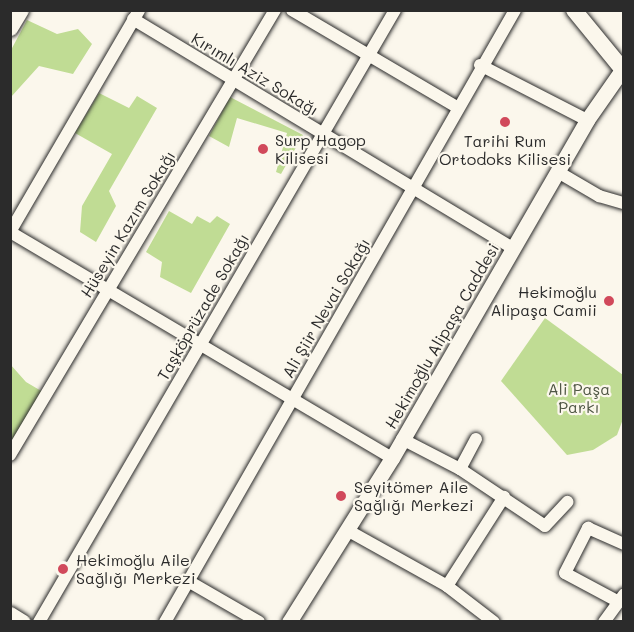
<!DOCTYPE html>
<html>
<head>
<meta charset="utf-8">
<style>
	body { margin:0 }
	#map { position:relative; width:634px; height:632px; overflow:hidden; background:#fbf7ec; font-family:Mali,sans-serif }
	div>[style] { position:absolute }
	.green>* { inset:0; background:#c0dc94 }
	.roads { filter:drop-shadow(0 0 2px #2b2b2b) drop-shadow(0 0 2px #2b2b2b) }
	.minor>* { height:12px; margin:-6px; padding:0 6px; transform-origin:6px; border-radius:6px; background:#fbf7ec }
	.tertiary>* { height:15px; margin:-7.5px; padding:0 7.5px; transform-origin:7.5px; border-radius:7.5px; background:#fbf7ec }
	.secondary>* { height:16px; margin:-8px; padding:0 8px; transform-origin:8px; border-radius:8px; background:#fbf7ec }
	.dots>* { width:16px; height:16px; translate:-50% -50%; box-sizing:border-box; border:3px solid #fbf7ec; border-radius:50% }
	span { translate:-50% -50%; white-space:nowrap; text-align:center; line-height:1.15; -webkit-text-stroke:4.5px #fbf7ec; paint-order:stroke }
	.street-label { font-size:16px; color:#2b2b2b }
	.poi-label { font-size:16px; color:#2b2b2b }
	.left { translate:0 -50%; text-align:left }
	.right { translate:-100% -50%; text-align:right }
	.park-label { font-size:16px; color:#505745 }
	.frame { position:absolute; inset:0; border:12px solid #2b2b2b; pointer-events:none }
</style>
</head>
<body>
<div id="map">
	<div class="green">
		<i style="clip-path:polygon(27px 20px,57px 34px,78px 29px,92px 44px,73px 74px,39px 66px,11px 97px,11px 50px)"></i>
		<i style="clip-path:polygon(99px 93px,129px 108px,137px 96px,157px 108px,109px 191px,116px 206px,96px 242px,80px 232px,82px 206px,112px 154px,75px 133px)"></i>
		<i style="clip-path:polygon(230px 97px,303px 135px,281px 174px,276px 172px,287px 133px,237px 118px,229px 147px,209px 136px)"></i>
		<i style="clip-path:polygon(169px 211px,192px 224px,197px 216px,210px 223px,217px 216px,230px 224px,191px 293px,160px 277px,162px 262px,146px 252px)"></i>
		<i style="clip-path:polygon(545px 318px,623px 375px,623px 419px,617px 435px,593px 450px,567px 455px,501px 381px)"></i>
		<i style="clip-path:polygon(10px 364px,26px 382px,43px 392px,12px 440px)"></i>
	</div>
	<div class="roads">
		<div class="minor">
			<i style="left:292px;top:10px;width:191px;rotate:30.5deg"></i>
			<i style="left:133px;top:19px;width:444px;rotate:31.1deg"></i>
			<i style="left:480px;top:65px;width:120px;rotate:27.2deg"></i>
			<i style="left:558px;top:172px;width:48px;rotate:30.3deg"></i>
			<i style="left:599px;top:196px;width:26px;rotate:16deg"></i>
			<i style="left:10px;top:232px;width:444px;rotate:30.6deg"></i>
			<i style="left:10px;top:232px;width:257px;rotate:-59.8deg"></i>
			<i style="left:402px;top:439px;width:65px;rotate:27.3deg"></i>
			<i style="left:460px;top:469px;width:102px;rotate:33.8deg"></i>
			<i style="left:545px;top:526px;width:33px;rotate:-47deg"></i>
			<i style="left:10px;top:455px;width:518px;rotate:-59.23deg"></i>
			<i style="left:460px;top:469px;width:34px;rotate:-62deg"></i>
			<i style="left:347px;top:530px;width:115px;rotate:29.2deg"></i>
			<i style="left:447px;top:586px;width:59px;rotate:37.5deg"></i>
			<i style="left:188px;top:581px;width:82px;rotate:30deg"></i>
			<i style="left:447px;top:586px;width:106px;rotate:-57.4deg"></i>
			<i style="left:619px;top:602px;width:61px;rotate:-151.8deg"></i>
			<i style="left:565px;top:573px;width:51px;rotate:-62.9deg"></i>
			<i style="left:588px;top:528px;width:39px;rotate:24deg"></i>
			<i style="left:39px;top:622px;width:708px;rotate:-59.81deg"></i>
			<i style="left:165px;top:622px;width:705px;rotate:-60.23deg"></i>
			<i style="left:604px;top:622px;width:34px;rotate:-54deg"></i>
		</div>
		<div class="tertiary">
			<i style="left:10px;top:28px;width:21px;rotate:-59deg"></i>
			<i style="left:10px;top:614px;width:15px;rotate:32deg"></i>
			<i style="left:289px;top:622px;width:194px;rotate:-57.9deg"></i>
			<i style="left:392px;top:458px;width:390px;rotate:-60deg"></i>
			<i style="left:587px;top:120px;width:65px;rotate:-55.1deg"></i>
		</div>
		<div class="secondary">
			<i style="left:574px;top:10px;width:79px;rotate:50.7deg"></i>
		</div>
	</div>
	<div class="dots">
		<i style="left:505px;top:122px;background:#d1495b"></i>
		<i style="left:263px;top:149px;background:#d1495b"></i>
		<i style="left:609px;top:301px;background:#d1495b"></i>
		<i style="left:341px;top:496px;background:#d1495b"></i>
		<i style="left:63px;top:569px;background:#d1495b"></i>
	</div>
	<div class="street-label">
		<span style="left:255px;top:74px;rotate:31deg">Kırımlı Aziz Sokağı</span>
		<span style="left:128px;top:224px;rotate:-59deg">Hüseyin Kazım Sokağı</span>
		<span style="left:203px;top:307px;rotate:-60deg">Taşköprüzade Sokağı</span>
		<span style="left:326px;top:308px;rotate:-60deg">Ali Şiir Nevai Sokağı</span>
		<span style="left:442px;top:336px;rotate:-60deg">Hekimoğlu Alipaşa Caddesi</span>
	</div>
	<div class="poi-label">
		<span class="left" style="left:275px;top:149px">Surp Hagop<br>Kilisesi</span>
		<span style="left:505px;top:150px">Tarihi Rum<br>Ortodoks Kilisesi</span>
		<span class="right" style="left:597px;top:301px">Hekimoğlu<br>Alipaşa Camii</span>
		<span class="left" style="left:354px;top:496px">Seyitömer Aile<br>Sağlığı Merkezi</span>
		<span class="left" style="left:76px;top:569px">Hekimoğlu Aile<br>Sağlığı Merkezi</span>
	</div>
	<div class="park-label">
		<span style="left:579px;top:398px">Ali Paşa<br>Parkı</span>
	</div>
	<div class="frame"></div>
</div>
</body>
</html>
